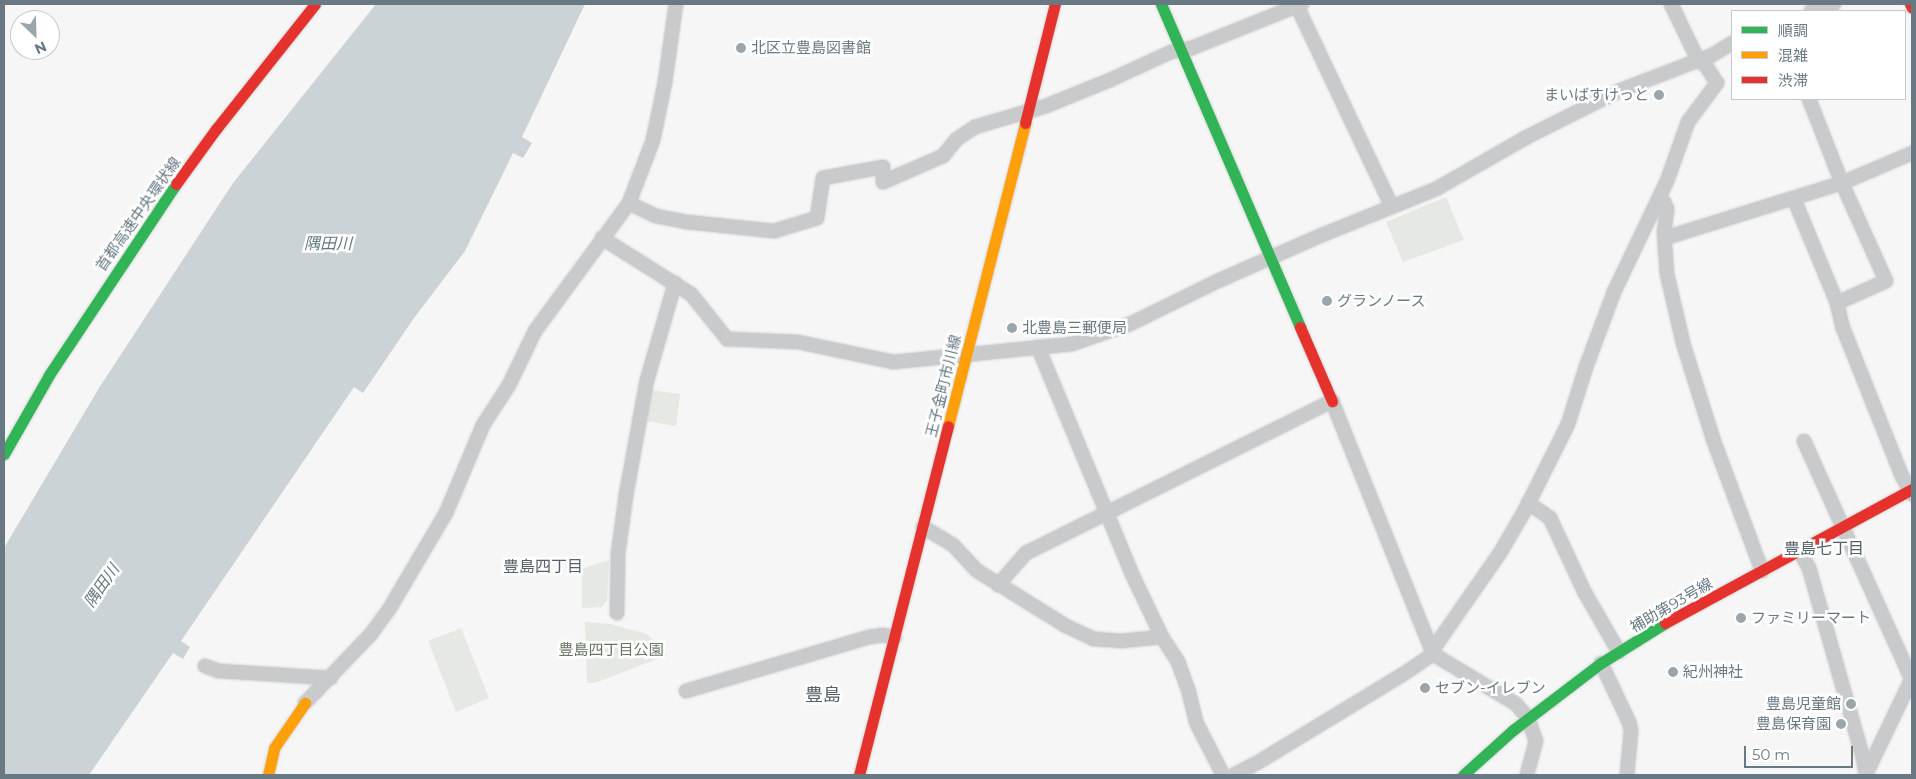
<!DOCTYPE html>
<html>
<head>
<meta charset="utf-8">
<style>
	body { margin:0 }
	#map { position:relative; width:1916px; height:779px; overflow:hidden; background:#f6f6f6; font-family:Montserrat,"Noto Sans JP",sans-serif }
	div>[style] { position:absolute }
	.green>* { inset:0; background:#e5e8e3 }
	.water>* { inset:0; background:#cbd3d6 }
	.roads { filter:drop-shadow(0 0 1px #d2d3d4) drop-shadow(0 0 1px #d2d3d4) }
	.street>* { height:14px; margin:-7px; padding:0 7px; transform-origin:7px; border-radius:7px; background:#c9cacb }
	.fast>* { height:11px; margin:-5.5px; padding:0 5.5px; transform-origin:5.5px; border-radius:5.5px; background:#30b455 }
	.slow>* { height:11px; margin:-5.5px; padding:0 5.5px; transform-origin:5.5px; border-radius:5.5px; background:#ff9f0a }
	.jam>* { height:11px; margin:-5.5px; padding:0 5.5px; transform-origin:5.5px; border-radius:5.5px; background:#e5322d }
	.dots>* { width:14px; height:14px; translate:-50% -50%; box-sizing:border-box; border:2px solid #fff; border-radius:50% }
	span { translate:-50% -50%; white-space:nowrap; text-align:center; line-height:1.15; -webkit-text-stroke:5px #fff; paint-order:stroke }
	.poi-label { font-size:15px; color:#687984 }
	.left { translate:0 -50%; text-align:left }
	.right { translate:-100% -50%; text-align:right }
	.street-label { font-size:15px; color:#687984 }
	.park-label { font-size:15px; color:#667762 }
	.water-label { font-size:16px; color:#637a80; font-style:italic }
	.neighbourhood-label { font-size:16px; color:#55616a }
	.quarter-label { font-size:18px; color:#55616a }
	.frame { position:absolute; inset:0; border:5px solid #687984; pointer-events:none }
	.legend { position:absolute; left:1731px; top:10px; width:175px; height:90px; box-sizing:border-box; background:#fff; border:1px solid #c3c9ce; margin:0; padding:6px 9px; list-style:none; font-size:15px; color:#687984 }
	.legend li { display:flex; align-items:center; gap:10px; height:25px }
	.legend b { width:25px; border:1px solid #c3c9ce }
	.north { position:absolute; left:10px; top:10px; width:50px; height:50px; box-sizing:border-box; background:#fff; border:1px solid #c3c9ce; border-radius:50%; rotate:156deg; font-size:14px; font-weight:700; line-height:20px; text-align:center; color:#687984 }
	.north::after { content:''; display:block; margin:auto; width:18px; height:22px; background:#9aa5ac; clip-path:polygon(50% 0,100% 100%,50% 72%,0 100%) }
	.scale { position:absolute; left:1744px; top:746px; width:109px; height:22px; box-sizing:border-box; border:2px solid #687984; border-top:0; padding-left:6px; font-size:15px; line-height:18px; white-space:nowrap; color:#687984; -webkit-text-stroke:4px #fff; paint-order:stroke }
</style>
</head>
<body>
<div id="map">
	<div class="green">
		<i style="clip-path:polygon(1446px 197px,1464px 240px,1403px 262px,1386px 222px)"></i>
		<i style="clip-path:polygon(650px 390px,680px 394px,676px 426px,645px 421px)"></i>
		<i style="clip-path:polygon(609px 560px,607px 600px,602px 607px,582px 608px,582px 569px)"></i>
		<i style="clip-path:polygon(585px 622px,610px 624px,647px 634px,667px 655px,595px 683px,587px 683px)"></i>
		<i style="clip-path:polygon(461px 628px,489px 698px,456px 712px,428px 641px)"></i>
	</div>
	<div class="water">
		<i style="clip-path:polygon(376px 4px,585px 4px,522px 137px,532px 143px,523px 158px,513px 153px,465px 251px,414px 318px,363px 393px,354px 387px,181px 641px,190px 647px,183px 659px,173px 653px,89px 775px,4px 775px,4px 548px,99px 388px,233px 183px)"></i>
	</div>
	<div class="roads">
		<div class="street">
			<i style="left:1297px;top:6px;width:222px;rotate:64.7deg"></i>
			<i style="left:1811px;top:11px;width:24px;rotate:-17deg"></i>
			<i style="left:1809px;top:99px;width:90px;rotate:68.6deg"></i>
			<i style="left:1842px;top:183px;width:107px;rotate:65.8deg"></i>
			<i style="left:1886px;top:281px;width:54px;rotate:155.8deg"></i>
			<i style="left:1794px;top:199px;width:113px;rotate:67.5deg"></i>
			<i style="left:1837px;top:303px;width:26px;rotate:77deg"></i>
			<i style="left:1843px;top:328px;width:159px;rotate:68.3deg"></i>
			<i style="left:1902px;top:476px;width:21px;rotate:61deg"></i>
			<i style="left:1659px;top:200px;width:5px;rotate:22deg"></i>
			<i style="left:1664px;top:202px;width:8px;rotate:67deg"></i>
			<i style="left:1667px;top:209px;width:23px;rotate:97deg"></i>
			<i style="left:1664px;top:232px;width:42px;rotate:85.9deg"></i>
			<i style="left:1667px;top:274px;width:71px;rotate:76.9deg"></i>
			<i style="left:1683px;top:343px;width:101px;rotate:72.6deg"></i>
			<i style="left:1713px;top:439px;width:141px;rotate:69.6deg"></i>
			<i style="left:629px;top:203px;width:30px;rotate:26deg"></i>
			<i style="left:656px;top:216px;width:32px;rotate:11deg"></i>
			<i style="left:687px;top:222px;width:87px;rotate:5.9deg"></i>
			<i style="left:774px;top:231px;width:45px;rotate:-16.8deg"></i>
			<i style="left:817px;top:218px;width:40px;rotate:-81.5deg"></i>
			<i style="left:823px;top:178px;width:61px;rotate:-10.4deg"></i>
			<i style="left:883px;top:167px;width:15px;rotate:90deg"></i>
			<i style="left:883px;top:182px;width:65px;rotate:-23.4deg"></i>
			<i style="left:943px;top:156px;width:22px;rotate:-51deg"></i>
			<i style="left:957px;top:139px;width:22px;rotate:-34deg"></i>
			<i style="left:975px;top:127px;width:74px;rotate:-16.5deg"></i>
			<i style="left:1046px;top:106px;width:69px;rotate:-22.1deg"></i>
			<i style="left:1110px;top:80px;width:67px;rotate:-24.7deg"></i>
			<i style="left:1171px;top:52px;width:21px;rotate:-11deg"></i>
			<i style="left:1192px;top:48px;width:118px;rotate:-21.8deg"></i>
			<i style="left:602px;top:238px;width:105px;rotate:32.2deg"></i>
			<i style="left:691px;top:294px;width:58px;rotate:51.3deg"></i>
			<i style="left:727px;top:339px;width:71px;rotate:2.4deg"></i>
			<i style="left:798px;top:342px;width:98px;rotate:11.8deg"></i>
			<i style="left:894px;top:362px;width:179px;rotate:-5.8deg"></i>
			<i style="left:1072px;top:344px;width:61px;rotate:-19deg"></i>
			<i style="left:1130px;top:324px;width:100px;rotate:-26.1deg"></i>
			<i style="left:1220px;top:280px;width:111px;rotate:-23.8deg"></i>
			<i style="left:1322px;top:235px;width:123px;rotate:-22deg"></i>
			<i style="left:1436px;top:189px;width:103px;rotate:-29.8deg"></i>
			<i style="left:1525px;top:138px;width:107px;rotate:-26.6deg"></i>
			<i style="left:1621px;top:90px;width:97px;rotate:-21deg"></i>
			<i style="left:1712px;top:55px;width:23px;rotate:-31deg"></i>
			<i style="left:1665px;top:238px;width:185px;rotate:-17.3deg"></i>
			<i style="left:1842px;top:183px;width:76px;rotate:-23.2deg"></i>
			<i style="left:1038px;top:347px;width:243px;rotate:67.5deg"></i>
			<i style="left:1131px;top:572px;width:72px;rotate:64.5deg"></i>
			<i style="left:1162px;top:637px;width:30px;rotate:57deg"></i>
			<i style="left:1178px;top:662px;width:33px;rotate:70deg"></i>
			<i style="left:1189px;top:693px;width:30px;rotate:76deg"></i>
			<i style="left:1196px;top:722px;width:59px;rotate:63deg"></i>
			<i style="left:1804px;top:441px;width:262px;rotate:65.7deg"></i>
			<i style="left:1528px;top:503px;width:27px;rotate:34deg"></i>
			<i style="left:1550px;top:518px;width:83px;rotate:65deg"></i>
			<i style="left:1585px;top:593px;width:68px;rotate:60deg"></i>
			<i style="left:923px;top:527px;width:35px;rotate:31deg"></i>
			<i style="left:953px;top:545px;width:34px;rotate:47deg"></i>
			<i style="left:976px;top:570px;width:106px;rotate:31.9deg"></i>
			<i style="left:1066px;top:626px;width:31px;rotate:25deg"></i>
			<i style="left:1094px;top:639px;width:27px;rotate:4deg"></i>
			<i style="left:1121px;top:641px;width:41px;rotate:-5.6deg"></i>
			<i style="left:1799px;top:550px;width:21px;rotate:61deg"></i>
			<i style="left:1809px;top:568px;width:197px;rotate:74.1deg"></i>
			<i style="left:1863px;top:757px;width:18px;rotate:81deg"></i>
			<i style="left:998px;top:585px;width:43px;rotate:-48.8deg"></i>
			<i style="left:1026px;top:553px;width:342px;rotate:-26.4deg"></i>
			<i style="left:1332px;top:401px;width:272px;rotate:68.2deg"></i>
			<i style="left:617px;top:613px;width:59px;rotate:-89deg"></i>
			<i style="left:618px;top:554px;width:60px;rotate:-82.3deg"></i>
			<i style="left:626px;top:495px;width:117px;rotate:-79.7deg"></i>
			<i style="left:647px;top:380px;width:101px;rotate:-73.9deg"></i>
			<i style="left:1433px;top:654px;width:97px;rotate:31.1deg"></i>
			<i style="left:1516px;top:704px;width:18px;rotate:49deg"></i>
			<i style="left:1528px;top:718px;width:24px;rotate:71deg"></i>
			<i style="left:1536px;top:741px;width:35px;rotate:105deg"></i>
			<i style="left:1601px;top:663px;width:65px;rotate:64.6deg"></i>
			<i style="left:1629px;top:722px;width:9px;rotate:77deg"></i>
			<i style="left:1631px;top:731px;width:44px;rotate:95.2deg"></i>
			<i style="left:205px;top:666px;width:15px;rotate:20deg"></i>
			<i style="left:219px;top:671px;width:112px;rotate:3.6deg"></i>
			<i style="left:686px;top:691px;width:192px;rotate:-16.4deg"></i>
			<i style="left:870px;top:637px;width:12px;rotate:-9deg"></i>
			<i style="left:882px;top:635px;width:13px;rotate:9deg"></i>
			<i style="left:305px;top:703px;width:95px;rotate:-46.3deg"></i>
			<i style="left:371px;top:634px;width:34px;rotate:-54deg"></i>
			<i style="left:391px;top:606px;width:108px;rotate:-59.4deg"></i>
			<i style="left:446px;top:513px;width:95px;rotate:-67.2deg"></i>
			<i style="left:483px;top:425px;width:48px;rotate:-57deg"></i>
			<i style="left:509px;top:385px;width:60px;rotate:-64.3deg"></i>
			<i style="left:535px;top:331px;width:159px;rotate:-53.7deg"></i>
			<i style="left:629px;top:203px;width:67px;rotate:-69.1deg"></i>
			<i style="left:653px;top:140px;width:59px;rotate:-78.3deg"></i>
			<i style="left:665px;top:82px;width:79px;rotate:-82deg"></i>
			<i style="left:1867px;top:772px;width:104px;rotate:-64.4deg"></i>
			<i style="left:1234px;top:775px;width:26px;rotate:-28deg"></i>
			<i style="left:1257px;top:763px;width:170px;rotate:-31.3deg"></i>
			<i style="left:1402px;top:675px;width:37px;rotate:-34deg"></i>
			<i style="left:1433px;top:654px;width:9px;rotate:-72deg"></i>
			<i style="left:1436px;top:645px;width:112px;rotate:-55.2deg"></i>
			<i style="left:1500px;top:553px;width:50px;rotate:-59.8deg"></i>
			<i style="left:1525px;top:510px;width:96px;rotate:-63.4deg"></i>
			<i style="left:1568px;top:424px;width:60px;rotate:-72.5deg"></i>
			<i style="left:1586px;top:367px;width:80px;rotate:-69.5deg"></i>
			<i style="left:1614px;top:292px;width:123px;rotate:-64.5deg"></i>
			<i style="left:1667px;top:181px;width:63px;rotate:-70.4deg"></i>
			<i style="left:1688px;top:122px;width:49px;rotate:-53.4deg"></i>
			<i style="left:1717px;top:83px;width:20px;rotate:-123deg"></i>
			<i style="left:1706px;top:66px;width:10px;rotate:-143deg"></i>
			<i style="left:1698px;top:60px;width:62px;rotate:-115.7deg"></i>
		</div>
		<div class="fast">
			<i style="left:1161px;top:4px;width:352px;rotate:66.7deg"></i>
			<i style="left:4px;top:454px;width:91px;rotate:-60.3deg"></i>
			<i style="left:49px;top:375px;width:229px;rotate:-56.4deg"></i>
			<i style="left:1463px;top:775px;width:67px;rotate:-42deg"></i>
			<i style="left:1513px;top:730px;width:111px;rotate:-37.3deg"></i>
			<i style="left:1601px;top:663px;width:75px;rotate:-32deg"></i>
		</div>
		<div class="slow">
			<i style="left:948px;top:426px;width:313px;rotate:-75.7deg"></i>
			<i style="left:268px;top:775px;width:28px;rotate:-77deg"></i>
			<i style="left:274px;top:748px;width:55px;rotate:-55.4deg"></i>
		</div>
		<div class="jam">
			<i style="left:1910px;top:4px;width:4px;rotate:63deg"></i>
			<i style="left:1025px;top:123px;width:123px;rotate:-75.9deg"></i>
			<i style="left:176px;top:184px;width:68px;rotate:-54deg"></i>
			<i style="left:216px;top:129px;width:159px;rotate:-51.6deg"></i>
			<i style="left:1300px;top:327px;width:81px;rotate:66.6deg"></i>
			<i style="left:1665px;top:623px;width:281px;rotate:-28.5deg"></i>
			<i style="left:859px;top:775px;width:360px;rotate:-75.7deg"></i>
		</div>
	</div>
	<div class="dots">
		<i style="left:741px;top:48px;background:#9aa5ac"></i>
		<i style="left:1659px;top:95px;background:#9aa5ac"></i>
		<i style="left:1327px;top:301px;background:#9aa5ac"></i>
		<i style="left:1012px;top:328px;background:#9aa5ac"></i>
		<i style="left:1741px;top:618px;background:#9aa5ac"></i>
		<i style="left:1673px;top:672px;background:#9aa5ac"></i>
		<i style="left:1425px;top:688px;background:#9aa5ac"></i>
		<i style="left:1851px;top:704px;background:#9aa5ac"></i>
		<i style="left:1841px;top:724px;background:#9aa5ac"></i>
	</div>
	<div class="poi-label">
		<span class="left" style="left:751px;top:48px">北区立豊島図書館</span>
		<span class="right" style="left:1649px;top:95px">まいばすけっと</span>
		<span class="left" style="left:1337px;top:301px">グランノース</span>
		<span class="left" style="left:1022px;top:328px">北豊島三郵便局</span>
		<span class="left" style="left:1751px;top:618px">ファミリーマート</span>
		<span class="left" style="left:1683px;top:672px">紀州神社</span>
		<span class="left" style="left:1435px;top:688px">セブン-イレブン</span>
		<span class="right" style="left:1841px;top:704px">豊島児童館</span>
		<span class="right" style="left:1831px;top:724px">豊島保育園</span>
	</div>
	<div class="street-label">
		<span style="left:138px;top:214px;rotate:-55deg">首都高速中央環状線</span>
		<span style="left:943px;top:386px;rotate:-76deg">王子金町市川線</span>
		<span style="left:1671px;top:605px;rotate:-30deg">補助第93号線</span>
	</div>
	<div class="park-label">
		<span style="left:611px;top:650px">豊島四丁目公園</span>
	</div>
	<div class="water-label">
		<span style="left:328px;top:244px">隅田川</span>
		<span style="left:102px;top:586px;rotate:-55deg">隅田川</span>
	</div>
	<div class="neighbourhood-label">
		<span style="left:1824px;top:549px">豊島七丁目</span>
		<span style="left:543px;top:567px">豊島四丁目</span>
	</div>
	<div class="quarter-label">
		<span style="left:823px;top:695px">豊島</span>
	</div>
	<div class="frame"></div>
	<ul class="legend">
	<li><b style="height:6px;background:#30b455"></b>順調</li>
	<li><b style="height:6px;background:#ff9f0a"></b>混雑</li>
	<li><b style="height:6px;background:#e5322d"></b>渋滞</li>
	</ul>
	<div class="north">N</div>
	<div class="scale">50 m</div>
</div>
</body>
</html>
